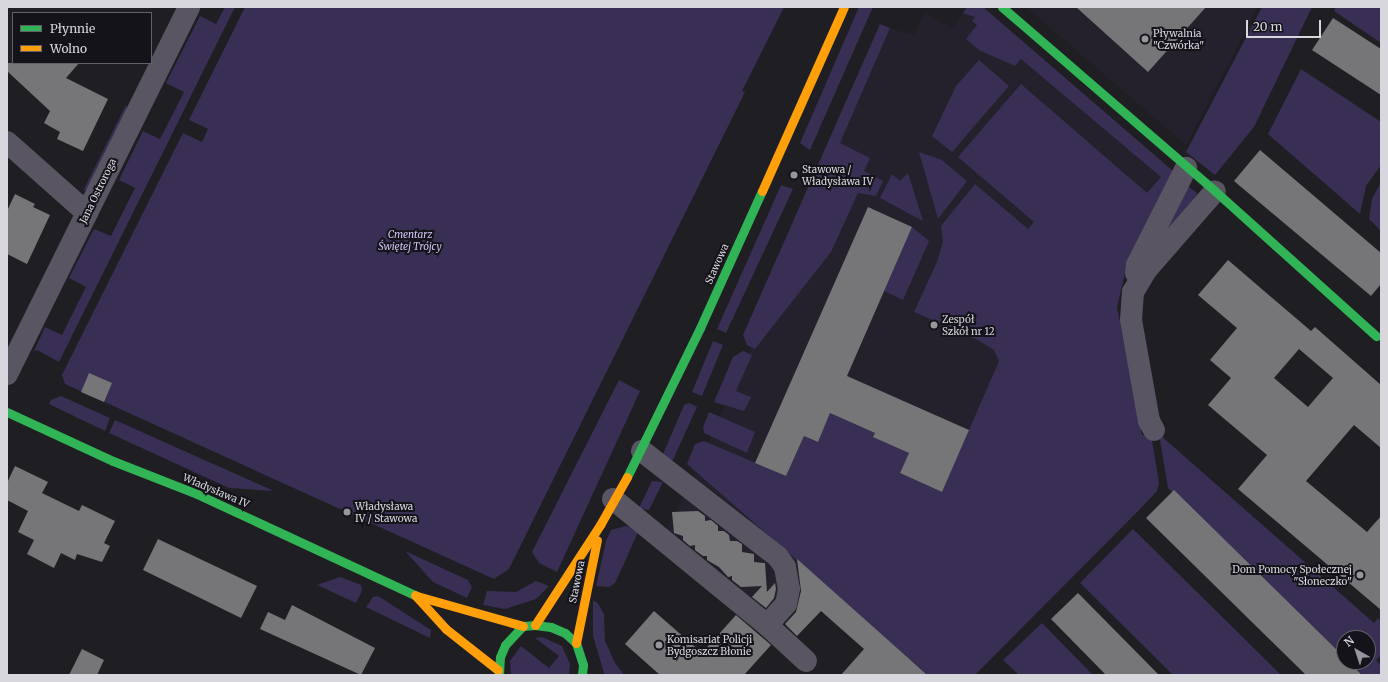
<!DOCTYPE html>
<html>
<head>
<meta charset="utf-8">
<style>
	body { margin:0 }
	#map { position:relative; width:1388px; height:682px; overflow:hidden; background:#1f1e22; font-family:Merriweather,serif }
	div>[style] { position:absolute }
	.built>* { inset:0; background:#24212d }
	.green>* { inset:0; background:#392e54 }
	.building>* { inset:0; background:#767679 }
	.street>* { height:22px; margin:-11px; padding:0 11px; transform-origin:11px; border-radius:11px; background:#595562 }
	.fast>* { height:9px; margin:-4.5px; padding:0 4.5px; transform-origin:4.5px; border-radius:4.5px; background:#30b455 }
	.slow>* { height:9px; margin:-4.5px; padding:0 4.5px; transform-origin:4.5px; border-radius:4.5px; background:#ff9f0a }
	.dots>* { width:11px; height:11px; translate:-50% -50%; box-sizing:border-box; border:2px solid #15131a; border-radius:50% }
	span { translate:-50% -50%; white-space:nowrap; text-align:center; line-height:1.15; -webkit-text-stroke:4px #15131a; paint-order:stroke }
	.poi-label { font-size:10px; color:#d8d7dd }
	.left { translate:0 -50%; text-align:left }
	.right { translate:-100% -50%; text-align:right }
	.street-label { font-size:10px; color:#d8d7dd }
	.park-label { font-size:10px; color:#d3c7f9; font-style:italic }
	.frame { position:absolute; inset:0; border:8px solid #d8d7dd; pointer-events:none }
	.legend { position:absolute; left:12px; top:12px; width:140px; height:52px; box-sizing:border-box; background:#15131a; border:1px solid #636168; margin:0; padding:5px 7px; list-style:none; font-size:12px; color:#d8d7dd }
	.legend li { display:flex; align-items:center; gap:8px; height:20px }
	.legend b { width:20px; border:1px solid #636168 }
	.north { position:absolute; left:1336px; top:630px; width:40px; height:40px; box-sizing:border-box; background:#15131a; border:1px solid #636168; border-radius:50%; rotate:321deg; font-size:11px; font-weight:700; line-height:16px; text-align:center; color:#d8d7dd }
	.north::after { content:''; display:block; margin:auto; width:14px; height:18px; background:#97969c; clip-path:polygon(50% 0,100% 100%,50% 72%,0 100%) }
	.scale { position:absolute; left:1246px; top:20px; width:75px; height:18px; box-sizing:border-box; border:2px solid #d8d7dd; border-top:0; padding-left:5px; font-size:12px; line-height:14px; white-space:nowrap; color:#d8d7dd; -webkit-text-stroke:3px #15131a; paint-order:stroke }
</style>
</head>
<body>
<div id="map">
	<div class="built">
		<i style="clip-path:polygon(967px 7px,1171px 173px,1103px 303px,1131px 431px,810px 571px,757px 629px,665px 532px,696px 471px,890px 28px,913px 35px,925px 13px,952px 28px)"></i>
		<i style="clip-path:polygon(1026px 7px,1258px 7px,1186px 145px)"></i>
	</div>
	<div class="green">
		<i style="clip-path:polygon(225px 7px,235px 7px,59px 362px,37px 350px,34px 351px,45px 327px,62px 335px,86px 287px,69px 278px,94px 229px,111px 236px,135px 188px,119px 180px,143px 131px,160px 139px,184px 92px,166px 83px,200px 16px,216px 24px)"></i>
		<i style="clip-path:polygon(245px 7px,784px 7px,742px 91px,745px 92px,509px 569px,494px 579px,65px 384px,62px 375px,183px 133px,202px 142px,208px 129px,189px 120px)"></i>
		<i style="clip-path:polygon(859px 7px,873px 7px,810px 150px,800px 143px)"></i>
		<i style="clip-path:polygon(967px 7px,983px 7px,1173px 171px,1126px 269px,1117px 307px,1142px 435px,1151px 434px,1159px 483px,1157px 491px,1142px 507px,975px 675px,916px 675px,921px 669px,687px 464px,695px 444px,704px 441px,786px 476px,804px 436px,818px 442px,830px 413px,875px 433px,874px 437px,909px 453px,900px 473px,942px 492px,999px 361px,994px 350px,978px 340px,914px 312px,937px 262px,943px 242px,941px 226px,975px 184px,1028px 229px,1034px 222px,958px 157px,1021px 84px,1147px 193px,1161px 177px,1021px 59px,1015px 66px,979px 50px,966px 39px,977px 25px,972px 21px,975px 17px,963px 13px)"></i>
		<i style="clip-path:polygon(1262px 7px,1312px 7px,1254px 127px,1215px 175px,1186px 152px)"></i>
		<i style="clip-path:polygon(1336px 7px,1381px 7px,1381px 43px,1334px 11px)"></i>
		<i style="clip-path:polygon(880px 24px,890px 28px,840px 143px,870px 158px,864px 171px,883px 181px,876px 196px,858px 193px,831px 252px,755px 349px,747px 345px,743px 335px)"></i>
		<i style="clip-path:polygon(979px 60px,1009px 86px,952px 152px,932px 136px,956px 86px)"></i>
		<i style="clip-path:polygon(1301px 69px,1381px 122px,1381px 165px,1366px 186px,1360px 214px,1268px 134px)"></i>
		<i style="clip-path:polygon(126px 105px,127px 108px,87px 189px,83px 191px)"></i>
		<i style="clip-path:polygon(919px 152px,942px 160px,967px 181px,938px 219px)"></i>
		<i style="clip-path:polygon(908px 173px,923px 221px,880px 198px,892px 174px,900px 181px)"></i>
		<i style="clip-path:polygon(1381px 182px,1381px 231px,1369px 219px,1372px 199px)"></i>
		<i style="clip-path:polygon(781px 185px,793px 189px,726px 333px,717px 329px)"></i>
		<i style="clip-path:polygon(1186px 185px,1197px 193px,1196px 196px,1155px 249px)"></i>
		<i style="clip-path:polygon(912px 227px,929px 241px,903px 300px,884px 291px)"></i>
		<i style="clip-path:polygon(713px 341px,723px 345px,702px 396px,692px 392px)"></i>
		<i style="clip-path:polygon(743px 351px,752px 355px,736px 391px,751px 397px,744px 411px,714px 402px,733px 357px)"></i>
		<i style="clip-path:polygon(619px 380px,640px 391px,557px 572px,539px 563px,532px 552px)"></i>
		<i style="clip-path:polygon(61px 396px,110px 418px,105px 431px,49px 404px,51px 400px)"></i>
		<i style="clip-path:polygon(689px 403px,697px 407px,672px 462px,663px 454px,684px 405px)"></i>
		<i style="clip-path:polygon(709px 412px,755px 432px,747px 453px,704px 433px,703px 427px)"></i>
		<i style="clip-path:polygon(115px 420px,274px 491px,229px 488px,109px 433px)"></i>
		<i style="clip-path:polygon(1159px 434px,1374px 623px,1378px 618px,1381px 621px,1381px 655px,1376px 660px,1381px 666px,1381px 675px,1363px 675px,1350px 662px,1368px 662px,1368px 638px,1344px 638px,1344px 657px,1168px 488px)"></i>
		<i style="clip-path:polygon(652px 481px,663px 482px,649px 510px,639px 508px)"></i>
		<i style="clip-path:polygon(626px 526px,639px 530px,623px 566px,615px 583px,609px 587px,596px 586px,606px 541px,611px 530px)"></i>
		<i style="clip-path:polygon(1133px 529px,1281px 675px,1173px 675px,1080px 583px)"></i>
		<i style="clip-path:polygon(405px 551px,468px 580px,472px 587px,467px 598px,433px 582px)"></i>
		<i style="clip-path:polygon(340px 577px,361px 585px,362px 591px,356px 603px,317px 585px)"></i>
		<i style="clip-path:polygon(536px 581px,549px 586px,536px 599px,505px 609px,483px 605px,487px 591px,516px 592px)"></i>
		<i style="clip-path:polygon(378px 596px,431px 630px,430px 638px,366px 607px,373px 597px)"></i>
		<i style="clip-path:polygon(593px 601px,597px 602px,604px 614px,605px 641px,615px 663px,624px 675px,605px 675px,604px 673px,593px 636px)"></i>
		<i style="clip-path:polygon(1042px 623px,1093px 675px,1019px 675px,1003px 660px)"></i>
		<i style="clip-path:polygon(542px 637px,562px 646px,570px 664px,569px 675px,511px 675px,510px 661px,521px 646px,549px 668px,559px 656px,535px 638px)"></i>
	</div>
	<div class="building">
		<i style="clip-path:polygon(1076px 7px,1206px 7px,1148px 72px)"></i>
		<i style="clip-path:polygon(1333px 18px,1381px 49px,1381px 95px,1312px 50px)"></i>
		<i style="clip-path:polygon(7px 63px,79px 63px,66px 78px,108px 99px,83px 151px,57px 139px,60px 132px,44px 123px,50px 111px,7px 71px)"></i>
		<i style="clip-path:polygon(1260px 150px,1381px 253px,1381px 284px,1371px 296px,1234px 181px)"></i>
		<i style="clip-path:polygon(15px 194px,35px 204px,33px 207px,50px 215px,27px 264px,7px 254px,7px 211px)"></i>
		<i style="clip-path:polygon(868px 207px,912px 227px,847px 376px,969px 430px,942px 492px,900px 473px,909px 453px,873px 437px,875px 433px,830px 413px,818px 442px,804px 436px,786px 476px,755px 463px)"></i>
		<i style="clip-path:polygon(evenodd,1228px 260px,1311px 331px,1315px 327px,1381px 385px,1381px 448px,1354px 425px,1306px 481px,1367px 532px,1381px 516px,1381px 610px,1238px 489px,1267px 455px,1208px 405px,1231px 378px,1210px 360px,1237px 328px,1198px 295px,1228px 260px,1299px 349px,1333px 378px,1308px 407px,1274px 378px,1299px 349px)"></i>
		<i style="clip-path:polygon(89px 373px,112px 383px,104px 402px,81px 392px)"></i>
		<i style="clip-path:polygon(15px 466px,48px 482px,42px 493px,79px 511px,82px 505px,115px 521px,104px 543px,110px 546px,102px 562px,77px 554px,75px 560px,61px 553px,54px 568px,27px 554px,34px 540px,18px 532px,28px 511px,7px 500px,7px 483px)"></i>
		<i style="clip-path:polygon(1174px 490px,1344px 657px,1344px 662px,1349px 662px,1362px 675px,1306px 675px,1146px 518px)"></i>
		<i style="clip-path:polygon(698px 511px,705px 516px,705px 521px,711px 520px,718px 526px,718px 531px,724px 531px,729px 535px,730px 541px,737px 541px,742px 544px,742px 552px,754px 554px,754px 562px,765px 563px,767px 592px,775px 583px,776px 589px,774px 598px,766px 608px,752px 597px,762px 586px,741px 587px,732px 580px,732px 576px,728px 577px,719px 567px,707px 560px,707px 556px,703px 556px,695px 550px,695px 545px,690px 546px,683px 540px,683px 536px,674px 533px,672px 512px)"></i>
		<i style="clip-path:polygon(158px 539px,257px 586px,241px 618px,143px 570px)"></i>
		<i style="clip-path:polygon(797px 559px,906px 656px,927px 675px,841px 675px,864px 649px,821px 611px,797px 636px,785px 624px,796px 612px,801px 591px)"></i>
		<i style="clip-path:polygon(1078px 593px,1159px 675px,1106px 675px,1051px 619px)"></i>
		<i style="clip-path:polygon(292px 605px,375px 648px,361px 675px,260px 629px,268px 612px,285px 620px)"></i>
		<i style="clip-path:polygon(654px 611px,702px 653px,736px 615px,771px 645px,744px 675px,660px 675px,625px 644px)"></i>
		<i style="clip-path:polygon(82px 649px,104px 660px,97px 675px,69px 675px)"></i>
	</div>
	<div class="street">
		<i style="left:7px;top:142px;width:107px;rotate:41.6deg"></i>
		<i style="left:1136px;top:273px;width:8px;rotate:-83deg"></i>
		<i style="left:1137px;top:265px;width:109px;rotate:-63.2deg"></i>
		<i style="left:7px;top:374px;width:410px;rotate:-63.6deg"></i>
		<i style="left:1154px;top:430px;width:10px;rotate:-119deg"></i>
		<i style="left:1149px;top:421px;width:103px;rotate:-100.1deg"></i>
		<i style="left:1131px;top:320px;width:28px;rotate:-86deg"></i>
		<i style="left:1133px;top:292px;width:27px;rotate:-59deg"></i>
		<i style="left:1147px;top:269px;width:103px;rotate:-48.9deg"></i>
		<i style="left:642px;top:451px;width:172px;rotate:37.9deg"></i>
		<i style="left:778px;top:557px;width:12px;rotate:55deg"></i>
		<i style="left:785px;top:567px;width:22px;rotate:80deg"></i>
		<i style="left:789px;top:589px;width:15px;rotate:101deg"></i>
		<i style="left:786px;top:604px;width:28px;rotate:132deg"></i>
		<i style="left:613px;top:499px;width:199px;rotate:39.3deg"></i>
		<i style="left:767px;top:625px;width:53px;rotate:42.7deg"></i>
	</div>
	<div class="fast">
		<i style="left:1002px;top:7px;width:281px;rotate:40.8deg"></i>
		<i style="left:1215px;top:191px;width:217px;rotate:42deg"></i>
		<i style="left:7px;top:412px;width:117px;rotate:24.8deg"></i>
		<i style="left:113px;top:461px;width:90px;rotate:21.4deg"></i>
		<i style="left:197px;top:494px;width:242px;rotate:24.9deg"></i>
		<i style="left:627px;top:477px;width:166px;rotate:-63.9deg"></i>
		<i style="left:700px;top:328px;width:150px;rotate:-65.7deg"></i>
		<i style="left:499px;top:675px;width:18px;rotate:-87deg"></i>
		<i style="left:500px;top:657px;width:13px;rotate:-67deg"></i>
		<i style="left:505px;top:645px;width:26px;rotate:-47deg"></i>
		<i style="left:523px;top:626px;width:12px;rotate:-5deg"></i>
		<i style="left:535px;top:625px;width:16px;rotate:7deg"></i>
		<i style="left:551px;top:627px;width:15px;rotate:23deg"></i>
		<i style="left:565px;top:633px;width:15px;rotate:42deg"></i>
		<i style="left:576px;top:643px;width:23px;rotate:72deg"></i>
		<i style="left:583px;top:665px;width:10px;rotate:96deg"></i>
	</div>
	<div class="slow">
		<i style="left:762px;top:191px;width:201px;rotate:-66deg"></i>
		<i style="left:415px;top:595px;width:46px;rotate:47.6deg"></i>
		<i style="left:446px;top:629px;width:66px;rotate:38.3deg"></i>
		<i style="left:417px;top:596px;width:110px;rotate:15.8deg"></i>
		<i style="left:535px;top:625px;width:119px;rotate:-57deg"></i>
		<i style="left:600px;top:525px;width:55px;rotate:-60.6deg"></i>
		<i style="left:576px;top:643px;width:105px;rotate:-78.5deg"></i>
	</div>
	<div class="dots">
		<i style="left:1145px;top:39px;background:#97969c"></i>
		<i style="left:794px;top:175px;background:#97969c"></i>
		<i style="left:934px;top:325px;background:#97969c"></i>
		<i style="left:347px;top:512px;background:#97969c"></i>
		<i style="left:1360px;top:575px;background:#97969c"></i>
		<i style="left:659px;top:645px;background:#97969c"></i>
	</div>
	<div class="poi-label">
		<span class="left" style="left:1153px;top:39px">Pływalnia<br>"Czwórka"</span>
		<span class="left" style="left:802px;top:175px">Stawowa /<br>Władysława IV</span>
		<span class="left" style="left:942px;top:325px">Zespół<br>Szkół nr 12</span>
		<span class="left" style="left:355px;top:512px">Władysława<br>IV / Stawowa</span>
		<span class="right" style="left:1352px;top:575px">Dom Pomocy Społecznej<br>"Słoneczko"</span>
		<span class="left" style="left:667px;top:645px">Komisariat Policji<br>Bydgoszcz Błonie</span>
	</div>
	<div class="street-label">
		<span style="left:98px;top:191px;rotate:-64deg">Jana Ostroroga</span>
		<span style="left:717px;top:264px;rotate:-66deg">Stawowa</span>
		<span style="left:216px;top:491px;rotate:23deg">Władysława IV</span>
		<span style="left:577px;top:582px;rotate:-78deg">Stawowa</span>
	</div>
	<div class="park-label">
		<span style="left:410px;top:240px">Cmentarz<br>Świętej Trójcy</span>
	</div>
	<div class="frame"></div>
	<ul class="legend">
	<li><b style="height:5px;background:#30b455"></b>Płynnie</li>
	<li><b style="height:5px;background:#ff9f0a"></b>Wolno</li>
	</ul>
	<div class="north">N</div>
	<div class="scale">20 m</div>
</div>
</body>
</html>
